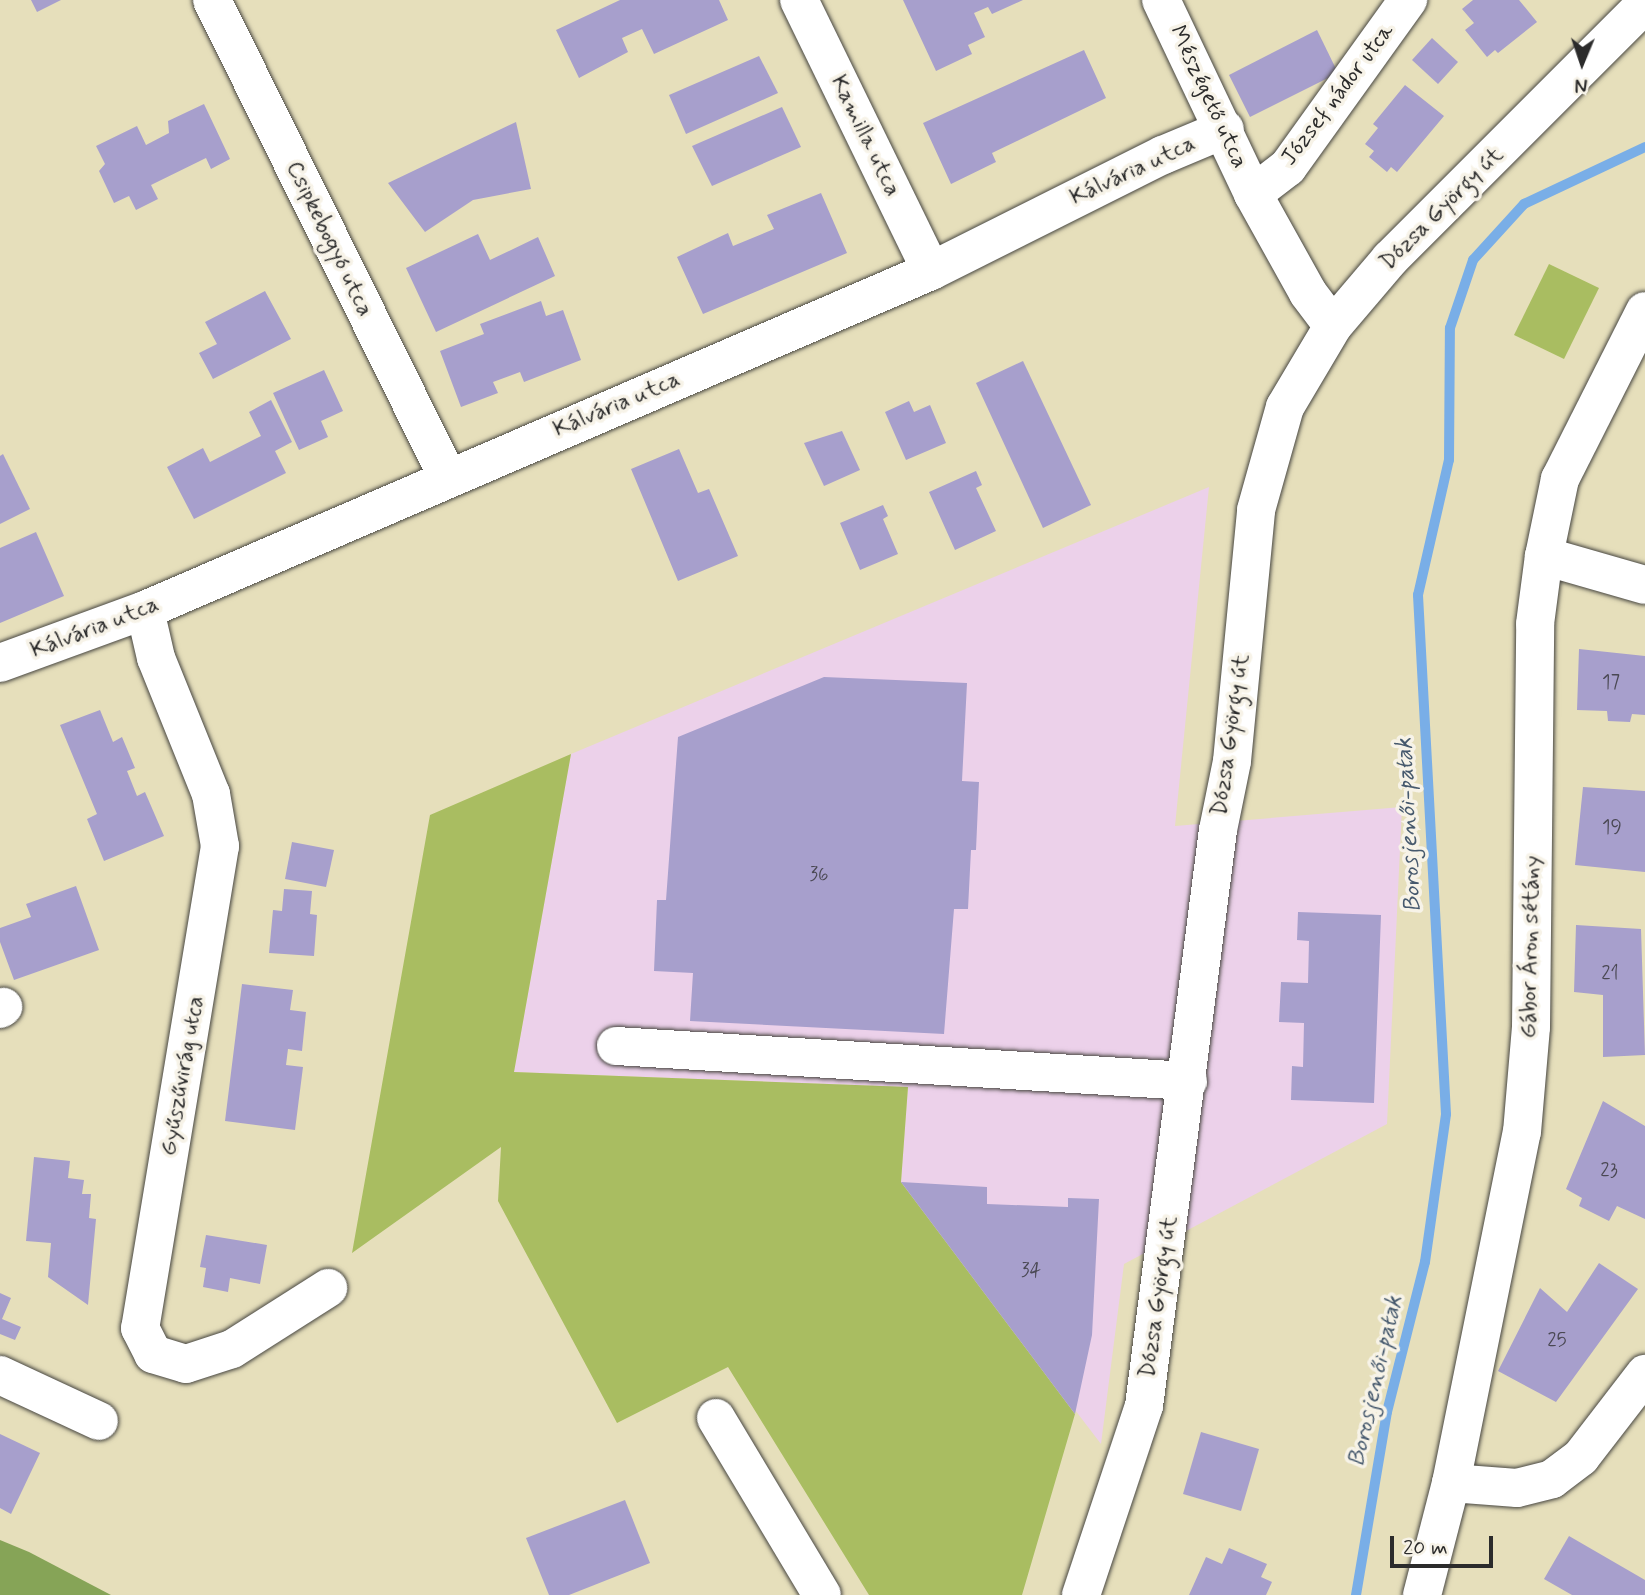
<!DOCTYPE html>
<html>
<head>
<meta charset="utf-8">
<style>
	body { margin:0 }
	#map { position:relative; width:1645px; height:1595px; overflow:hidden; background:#e6dfbb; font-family:Mynerve,sans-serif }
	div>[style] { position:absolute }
	.built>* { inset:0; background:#ecd1ea }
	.green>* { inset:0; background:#a9bd61 }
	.forest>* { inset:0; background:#86a457 }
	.stream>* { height:10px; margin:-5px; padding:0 5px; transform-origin:5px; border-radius:5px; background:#79aee7 }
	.building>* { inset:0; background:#a79fcc }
	.roads { filter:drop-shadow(0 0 2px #474641) drop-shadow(0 0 2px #474641) }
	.minor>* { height:38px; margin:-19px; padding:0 19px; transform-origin:19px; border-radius:19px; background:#fff }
	.major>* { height:38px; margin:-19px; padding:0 19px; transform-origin:19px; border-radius:19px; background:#fff }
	span { translate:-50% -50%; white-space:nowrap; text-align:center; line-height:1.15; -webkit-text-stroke:7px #f7f3e8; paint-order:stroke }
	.number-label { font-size:19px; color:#4a4853 }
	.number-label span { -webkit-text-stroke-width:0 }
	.street-label { font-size:23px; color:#2b2b2b }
	.water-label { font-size:24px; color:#46596d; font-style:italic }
	.north { position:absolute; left:1547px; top:28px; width:70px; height:70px; -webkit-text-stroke:5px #f7f3e8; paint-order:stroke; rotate:182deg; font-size:19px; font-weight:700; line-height:28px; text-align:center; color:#2b2b2b }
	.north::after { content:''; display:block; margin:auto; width:24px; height:32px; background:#2b2b2b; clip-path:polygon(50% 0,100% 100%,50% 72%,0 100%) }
	.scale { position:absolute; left:1390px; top:1536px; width:103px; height:32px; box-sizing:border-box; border:4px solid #2b2b2b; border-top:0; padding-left:9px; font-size:21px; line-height:24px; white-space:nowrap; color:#2b2b2b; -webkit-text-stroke:5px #f7f3e8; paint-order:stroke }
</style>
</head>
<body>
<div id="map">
	<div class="built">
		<i style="clip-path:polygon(1209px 487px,1175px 826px,1402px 807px,1387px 1124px,1124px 1264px,1101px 1444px,901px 1182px,908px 1087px,514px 1072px,571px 754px)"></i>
	</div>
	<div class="green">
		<i style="clip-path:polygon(1549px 264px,1599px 288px,1564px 359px,1514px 335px)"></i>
		<i style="clip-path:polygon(571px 754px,514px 1072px,908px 1087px,901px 1182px,1075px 1414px,1022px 1595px,869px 1595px,728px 1367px,617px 1423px,498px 1201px,501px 1147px,352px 1253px,430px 815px)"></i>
	</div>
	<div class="forest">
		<i style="clip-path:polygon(0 1540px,29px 1552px,111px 1595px,0 1595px)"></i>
	</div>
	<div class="stream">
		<i style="left:1356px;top:1595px;width:186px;rotate:-80.4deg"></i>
		<i style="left:1387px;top:1412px;width:155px;rotate:-75.8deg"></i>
		<i style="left:1425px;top:1262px;width:149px;rotate:-81.9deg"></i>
		<i style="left:1446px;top:1114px;width:520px;rotate:-93.09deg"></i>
		<i style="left:1418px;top:595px;width:139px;rotate:-77.1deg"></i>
		<i style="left:1449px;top:460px;width:132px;rotate:-89.6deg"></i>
		<i style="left:1450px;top:328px;width:72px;rotate:-71.3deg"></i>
		<i style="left:1473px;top:260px;width:76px;rotate:-47.7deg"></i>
		<i style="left:1524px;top:204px;width:134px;rotate:-25.2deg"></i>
	</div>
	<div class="building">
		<i style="clip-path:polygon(31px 0,61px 0,37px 12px)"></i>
		<i style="clip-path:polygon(620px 0,719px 0,728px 20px,654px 54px,642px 29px,622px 38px,628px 52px,579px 78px,556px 30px)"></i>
		<i style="clip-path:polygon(903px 0,1023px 0,992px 14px,988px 7px,974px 13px,985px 37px,968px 45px,972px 54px,936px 71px)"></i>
		<i style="clip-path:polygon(1473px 0,1519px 0,1537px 22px,1498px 53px,1495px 50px,1487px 57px,1465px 30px,1474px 23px,1462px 9px)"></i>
		<i style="clip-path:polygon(1317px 30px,1338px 73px,1250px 117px,1229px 75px)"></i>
		<i style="clip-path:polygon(1432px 38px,1458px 62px,1438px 84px,1412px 60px)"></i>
		<i style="clip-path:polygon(1084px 50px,1106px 98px,992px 153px,996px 162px,951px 184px,923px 123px)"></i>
		<i style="clip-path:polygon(759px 56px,778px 93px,686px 134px,669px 95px)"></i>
		<i style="clip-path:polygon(1405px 85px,1444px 116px,1397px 172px,1391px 167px,1387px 172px,1369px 157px,1374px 151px,1365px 144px,1378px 128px,1373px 124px)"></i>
		<i style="clip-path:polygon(204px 104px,230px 159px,211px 169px,206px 158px,151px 185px,158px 199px,136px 210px,129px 196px,114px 203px,99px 171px,105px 164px,96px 146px,137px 126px,146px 145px,169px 133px,168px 121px)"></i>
		<i style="clip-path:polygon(782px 107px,801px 147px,712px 186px,692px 146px)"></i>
		<i style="clip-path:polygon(516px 122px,531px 189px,473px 200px,425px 232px,388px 183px)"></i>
		<i style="clip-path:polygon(821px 193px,847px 253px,703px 314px,677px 257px,728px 233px,733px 246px,774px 229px,767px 215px)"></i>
		<i style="clip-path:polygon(478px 234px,490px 260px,538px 237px,555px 276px,436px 332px,406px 268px)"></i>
		<i style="clip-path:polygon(265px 291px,291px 339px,213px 379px,199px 353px,217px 344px,205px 322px)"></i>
		<i style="clip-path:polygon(541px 301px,546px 316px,563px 310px,581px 360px,524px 382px,520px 372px,493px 382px,498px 393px,461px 407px,440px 351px,484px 334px,480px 324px)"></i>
		<i style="clip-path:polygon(1023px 361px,1091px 505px,1043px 528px,976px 383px)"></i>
		<i style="clip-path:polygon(324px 370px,343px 411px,321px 421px,328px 437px,299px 450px,273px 393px)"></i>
		<i style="clip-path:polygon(271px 400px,292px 442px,275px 451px,286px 473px,194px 519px,167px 467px,203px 448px,210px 462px,261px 436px,249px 412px)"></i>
		<i style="clip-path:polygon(909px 401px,914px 412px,930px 405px,946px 443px,906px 460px,885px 412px)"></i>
		<i style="clip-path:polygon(842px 431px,860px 470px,824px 486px,804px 443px)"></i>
		<i style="clip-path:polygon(679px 449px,698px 493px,709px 489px,738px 556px,678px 581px,631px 469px)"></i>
		<i style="clip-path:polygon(3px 454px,30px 509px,0 524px,0 456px)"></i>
		<i style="clip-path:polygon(976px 471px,982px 485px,976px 488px,996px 531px,955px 550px,929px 492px)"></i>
		<i style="clip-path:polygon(883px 505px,888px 516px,883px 519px,898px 554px,860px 570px,840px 523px)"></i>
		<i style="clip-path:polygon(36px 532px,64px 596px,0 623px,0 548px)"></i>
		<i style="clip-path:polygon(1579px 649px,1645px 656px,1645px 715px,1632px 714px,1630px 722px,1608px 721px,1607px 711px,1577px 710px)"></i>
		<i style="clip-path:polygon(824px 677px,967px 683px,962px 781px,979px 782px,976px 850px,971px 850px,968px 909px,954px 909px,944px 1034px,690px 1021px,693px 973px,654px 971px,657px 900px,666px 900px,678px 737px)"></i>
		<i style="clip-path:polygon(100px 710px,113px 742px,122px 737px,135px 768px,127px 771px,137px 796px,145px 792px,164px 836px,104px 861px,87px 819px,97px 814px,60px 725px)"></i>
		<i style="clip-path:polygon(1583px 787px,1645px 791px,1645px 872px,1575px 865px)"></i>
		<i style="clip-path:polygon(292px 842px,334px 850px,326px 887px,285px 879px)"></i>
		<i style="clip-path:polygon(76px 886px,99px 950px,14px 980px,0 942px,0 928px,31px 917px,26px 904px)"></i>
		<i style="clip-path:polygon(284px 889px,312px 891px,310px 914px,317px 915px,314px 956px,269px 953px,273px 910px,282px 911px)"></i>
		<i style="clip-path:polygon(1298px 912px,1381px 915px,1374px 1103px,1291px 1100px,1292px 1066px,1303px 1067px,1304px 1023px,1279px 1022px,1281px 982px,1308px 983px,1309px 941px,1297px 940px)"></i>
		<i style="clip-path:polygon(1576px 925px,1641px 929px,1645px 1055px,1603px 1057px,1603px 995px,1574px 992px)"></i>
		<i style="clip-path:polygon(242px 984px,293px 990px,290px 1010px,306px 1012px,302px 1051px,288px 1049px,286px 1065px,303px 1067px,295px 1130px,225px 1121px)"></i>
		<i style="clip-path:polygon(1603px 1101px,1645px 1126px,1645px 1219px,1617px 1206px,1609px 1221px,1579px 1206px,1582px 1198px,1566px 1189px)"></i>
		<i style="clip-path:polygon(34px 1157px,70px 1161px,68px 1178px,84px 1180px,82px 1194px,91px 1194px,89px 1218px,96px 1219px,88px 1305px,48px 1277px,51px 1243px,26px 1241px)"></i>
		<i style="clip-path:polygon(901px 1182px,987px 1187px,987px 1204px,1068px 1207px,1068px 1198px,1099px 1199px,1092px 1335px,1075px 1414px)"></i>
		<i style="clip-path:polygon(206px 1235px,267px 1245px,260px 1284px,230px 1278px,228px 1292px,203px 1287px,206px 1268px,200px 1267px)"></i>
		<i style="clip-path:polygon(1599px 1263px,1638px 1289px,1556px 1402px,1498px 1371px,1540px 1288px,1567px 1312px)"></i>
		<i style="clip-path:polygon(0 1293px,11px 1298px,2px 1319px,21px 1327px,15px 1340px,0 1334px)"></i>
		<i style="clip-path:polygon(1201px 1432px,1259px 1449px,1241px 1511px,1183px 1494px)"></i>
		<i style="clip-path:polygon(0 1434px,40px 1453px,11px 1514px,0 1508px)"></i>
		<i style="clip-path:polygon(625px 1500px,650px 1563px,569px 1595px,549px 1595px,526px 1538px)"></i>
		<i style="clip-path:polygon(1569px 1536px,1645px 1580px,1645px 1595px,1572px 1595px,1544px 1579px)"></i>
		<i style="clip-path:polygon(1229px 1548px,1267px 1564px,1261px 1577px,1272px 1582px,1266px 1595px,1189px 1595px,1206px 1557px,1222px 1564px)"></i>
	</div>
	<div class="roads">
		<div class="minor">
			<i style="left:212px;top:0;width:533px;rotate:63.72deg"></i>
			<i style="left:799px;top:0;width:301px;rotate:64deg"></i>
			<i style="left:1161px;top:0;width:215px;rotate:64.6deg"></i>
			<i style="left:1253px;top:194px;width:113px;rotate:60.9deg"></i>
			<i style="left:1308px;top:293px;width:41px;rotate:52.9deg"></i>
			<i style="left:1253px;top:194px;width:44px;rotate:-37.6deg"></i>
			<i style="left:1288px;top:167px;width:206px;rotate:-54.3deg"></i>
			<i style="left:1544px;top:556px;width:105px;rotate:16deg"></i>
			<i style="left:145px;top:610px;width:49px;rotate:77.1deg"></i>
			<i style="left:156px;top:658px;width:147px;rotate:68deg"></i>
			<i style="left:211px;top:794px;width:53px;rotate:80.2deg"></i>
			<i style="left:220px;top:846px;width:489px;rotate:99.4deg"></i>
			<i style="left:140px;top:1328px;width:29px;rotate:63deg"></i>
			<i style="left:153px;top:1354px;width:34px;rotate:17deg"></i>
			<i style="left:186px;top:1364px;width:48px;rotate:-18.1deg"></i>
			<i style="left:232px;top:1349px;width:114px;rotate:-32.4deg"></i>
			<i style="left:0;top:663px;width:154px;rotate:-20.1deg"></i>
			<i style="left:145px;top:610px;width:856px;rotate:-23.33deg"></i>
			<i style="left:931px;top:271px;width:259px;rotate:-26.6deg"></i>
			<i style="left:1163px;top:155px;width:67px;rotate:-22.8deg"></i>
			<i style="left:0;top:1009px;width:4px;rotate:-34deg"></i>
			<i style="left:616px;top:1046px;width:573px;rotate:3.5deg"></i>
			<i style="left:0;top:1375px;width:109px;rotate:24.9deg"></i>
			<i style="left:716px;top:1418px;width:206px;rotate:59.1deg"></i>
			<i style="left:1451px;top:1483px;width:66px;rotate:4.3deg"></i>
			<i style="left:1517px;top:1488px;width:36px;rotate:-14deg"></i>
			<i style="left:1552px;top:1479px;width:36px;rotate:-37deg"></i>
			<i style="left:1581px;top:1457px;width:105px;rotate:-52.4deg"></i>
			<i style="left:1422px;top:1595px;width:116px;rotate:-75.5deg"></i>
			<i style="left:1451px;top:1483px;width:358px;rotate:-78.6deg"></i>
			<i style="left:1522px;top:1132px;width:105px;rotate:-85.1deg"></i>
			<i style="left:1531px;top:1027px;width:403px;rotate:-89.4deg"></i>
			<i style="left:1535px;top:624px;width:69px;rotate:-82.5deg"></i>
			<i style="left:1544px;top:556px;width:79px;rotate:-78.3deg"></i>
			<i style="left:1560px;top:479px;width:188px;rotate:-63.2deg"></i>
		</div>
		<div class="major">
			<i style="left:1081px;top:1595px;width:199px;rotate:-71.6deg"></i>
			<i style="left:1144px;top:1406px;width:581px;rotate:-82.68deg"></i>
			<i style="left:1218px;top:830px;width:70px;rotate:-78.5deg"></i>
			<i style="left:1232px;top:761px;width:252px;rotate:-84.5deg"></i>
			<i style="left:1256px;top:510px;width:107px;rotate:-74.3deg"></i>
			<i style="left:1285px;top:407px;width:94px;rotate:-59.3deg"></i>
			<i style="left:1333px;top:326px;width:88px;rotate:-49.6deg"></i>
			<i style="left:1390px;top:259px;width:361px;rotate:-45deg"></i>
		</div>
	</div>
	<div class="number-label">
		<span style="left:1611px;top:683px">17</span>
		<span style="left:1612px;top:828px">19</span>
		<span style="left:819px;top:875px">36</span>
		<span style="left:1610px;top:974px">21</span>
		<span style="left:1609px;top:1171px">23</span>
		<span style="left:1031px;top:1271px">34</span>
		<span style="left:1557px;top:1341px">25</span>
	</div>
	<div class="street-label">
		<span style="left:1338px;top:95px;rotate:-53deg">József nádor utca</span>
		<span style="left:1208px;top:97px;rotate:65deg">Mészégető utca</span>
		<span style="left:865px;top:136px;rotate:64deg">Kamilla utca</span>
		<span style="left:1133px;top:171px;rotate:-25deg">Kálvária utca</span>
		<span style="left:1442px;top:209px;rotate:-45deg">Dózsa György út</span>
		<span style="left:329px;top:239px;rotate:64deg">Csipkebogyó utca</span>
		<span style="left:617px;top:405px;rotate:-23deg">Kálvária utca</span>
		<span style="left:95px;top:628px;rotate:-21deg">Kálvária utca</span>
		<span style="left:1231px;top:735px;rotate:-82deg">Dózsa György út</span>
		<span style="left:1531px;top:947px;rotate:-89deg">Gábor Áron sétány</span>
		<span style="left:183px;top:1076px;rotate:-80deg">Gyűszűvirág utca</span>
		<span style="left:1159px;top:1297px;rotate:-82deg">Dózsa György út</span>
	</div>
	<div class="water-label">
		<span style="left:1409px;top:825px;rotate:-93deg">Borosjenői-patak</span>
		<span style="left:1376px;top:1381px;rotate:-77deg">Borosjenői-patak</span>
	</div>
	<div class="north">N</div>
	<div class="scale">20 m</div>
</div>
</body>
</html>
